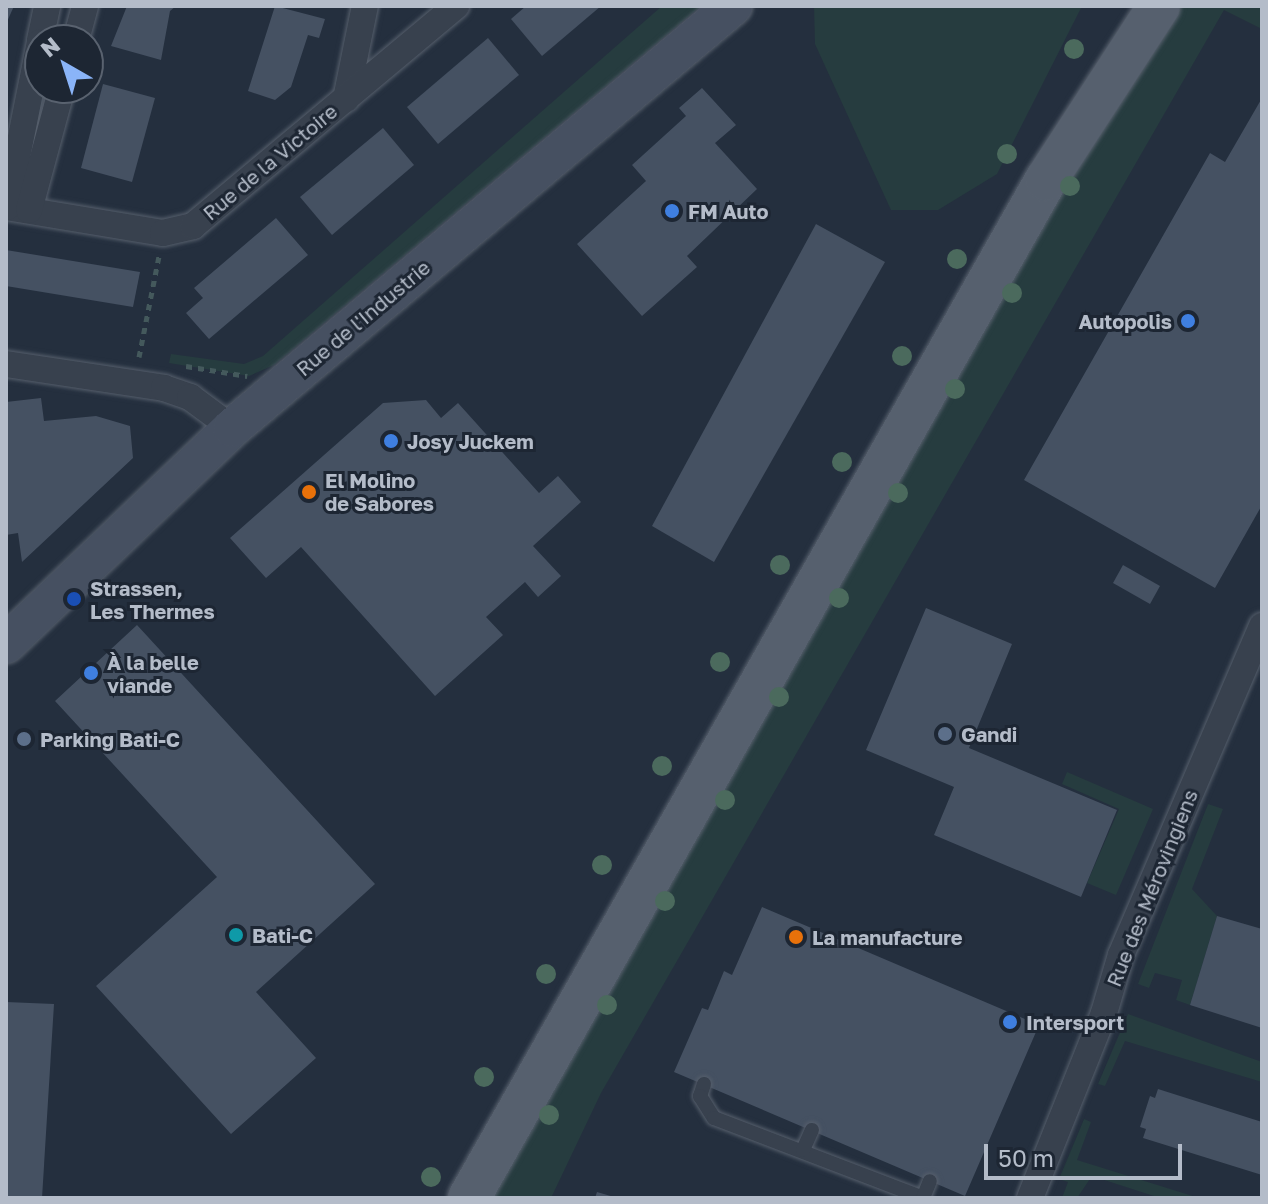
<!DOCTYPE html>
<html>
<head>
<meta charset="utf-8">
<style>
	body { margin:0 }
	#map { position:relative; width:1268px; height:1204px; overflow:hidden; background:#242f3e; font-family:"Golos Text",sans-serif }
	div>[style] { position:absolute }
	.green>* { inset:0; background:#263c3f }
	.building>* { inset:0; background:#455162 }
	.path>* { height:5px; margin-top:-2.5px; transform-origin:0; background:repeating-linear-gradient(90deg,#44595c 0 6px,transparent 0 12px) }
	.roads { filter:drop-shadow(0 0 2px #565f6c) drop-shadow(0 0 2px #565f6c) }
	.lane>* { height:14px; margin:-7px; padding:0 7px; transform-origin:7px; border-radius:7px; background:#38414e }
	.street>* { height:26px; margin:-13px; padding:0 13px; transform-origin:13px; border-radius:13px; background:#38414e }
	.secondary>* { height:38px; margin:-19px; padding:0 19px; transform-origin:19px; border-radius:19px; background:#465061 }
	.primary>* { height:42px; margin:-21px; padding:0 21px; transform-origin:21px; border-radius:21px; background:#56606e }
	.trees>* { width:20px; height:20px; margin:-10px; border-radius:50%; background:#4b6a5d }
	.dots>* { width:22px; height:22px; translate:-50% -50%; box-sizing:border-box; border:4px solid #1d2633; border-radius:50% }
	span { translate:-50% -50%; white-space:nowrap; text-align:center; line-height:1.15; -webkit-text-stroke:6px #1d2633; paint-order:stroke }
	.street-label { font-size:20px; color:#b4bcc9 }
	.poi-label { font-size:20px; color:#b4bcc9; font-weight:700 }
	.left { translate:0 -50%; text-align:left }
	.right { translate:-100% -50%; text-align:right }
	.frame { position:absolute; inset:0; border:8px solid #b4bcc9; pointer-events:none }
	.north { position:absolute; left:24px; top:24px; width:80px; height:80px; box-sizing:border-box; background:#1d2633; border:2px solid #59626f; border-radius:50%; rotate:321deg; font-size:22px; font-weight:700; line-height:32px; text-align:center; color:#b4bcc9 }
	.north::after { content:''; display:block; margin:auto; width:28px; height:36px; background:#8ab4f8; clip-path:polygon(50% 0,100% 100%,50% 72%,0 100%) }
	.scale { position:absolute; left:984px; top:1144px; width:198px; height:36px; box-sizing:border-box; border:4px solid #b4bcc9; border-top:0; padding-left:10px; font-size:24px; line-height:28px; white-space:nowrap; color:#b4bcc9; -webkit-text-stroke:6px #1d2633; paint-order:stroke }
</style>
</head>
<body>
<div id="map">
	<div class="green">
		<i style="clip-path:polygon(662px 6px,701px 6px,274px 365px,249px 376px,169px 363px,171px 354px,244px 364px,263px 356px)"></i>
		<i style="clip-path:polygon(814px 6px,1082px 6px,997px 174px,938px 210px,891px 210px,815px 44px)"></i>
		<i style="clip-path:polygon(1167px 6px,1262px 6px,1262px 29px,1224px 10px,601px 1093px,551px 1198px,487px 1198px)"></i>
		<i style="clip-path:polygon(1067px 772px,1153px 809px,1116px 895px,1087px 883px,1119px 809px,1062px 784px)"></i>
		<i style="clip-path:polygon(1208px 804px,1223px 809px,1192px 889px,1217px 916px,1190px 1005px,1176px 1000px,1182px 980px,1155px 973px,1149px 988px,1138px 984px)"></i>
		<i style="clip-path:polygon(1128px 1014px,1262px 1062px,1262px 1082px,1125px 1041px,1105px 1086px,1098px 1084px)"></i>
		<i style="clip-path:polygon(1084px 1119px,1091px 1122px,1077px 1160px,1199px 1198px,1160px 1198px,1092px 1176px,1077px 1198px,1062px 1198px,1068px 1182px,1059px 1179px)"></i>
	</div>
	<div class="building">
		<i style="clip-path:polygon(6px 6px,14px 6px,6px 24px)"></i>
		<i style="clip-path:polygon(127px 6px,176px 6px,170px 11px,161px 60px,111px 46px)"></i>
		<i style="clip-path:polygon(275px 6px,325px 19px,319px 38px,308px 35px,291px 87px,275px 100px,248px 91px)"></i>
		<i style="clip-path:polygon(526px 6px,601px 6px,542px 56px,511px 19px)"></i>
		<i style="clip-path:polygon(488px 38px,519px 75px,438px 144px,407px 107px)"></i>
		<i style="clip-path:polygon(103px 84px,155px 98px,132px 182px,81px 168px)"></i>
		<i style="clip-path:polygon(702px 88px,736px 125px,715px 143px,757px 189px,687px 256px,697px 267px,642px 316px,577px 244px,646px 181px,632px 165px,686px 116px,679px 108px)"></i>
		<i style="clip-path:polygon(1262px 98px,1262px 505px,1215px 588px,1024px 480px,1210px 153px,1225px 162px)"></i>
		<i style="clip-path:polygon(383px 128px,414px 165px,332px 235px,300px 197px)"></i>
		<i style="clip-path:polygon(276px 218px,308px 255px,209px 339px,186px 313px,203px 298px,194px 288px)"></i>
		<i style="clip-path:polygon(816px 224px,885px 262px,714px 562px,652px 526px)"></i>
		<i style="clip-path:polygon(6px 250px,140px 272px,133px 307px,6px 286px)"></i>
		<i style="clip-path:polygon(41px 398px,44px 421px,96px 416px,130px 426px,133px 458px,22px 562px,18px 533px,6px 535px,6px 402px)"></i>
		<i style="clip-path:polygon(426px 400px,441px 418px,458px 403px,539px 493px,558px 476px,581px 502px,533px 546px,561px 576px,538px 597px,525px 582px,486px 617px,503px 635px,435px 696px,301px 547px,266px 578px,230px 538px,383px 403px)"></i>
		<i style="clip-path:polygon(1123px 565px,1160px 586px,1150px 604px,1113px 583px)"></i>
		<i style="clip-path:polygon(926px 608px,1012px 644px,969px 748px,1117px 810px,1081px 897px,934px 835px,954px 787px,866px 750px)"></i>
		<i style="clip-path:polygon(137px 625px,375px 884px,256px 992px,316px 1058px,231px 1134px,96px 986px,217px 877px,55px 701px)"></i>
		<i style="clip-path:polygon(762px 907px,1039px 1025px,965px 1196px,674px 1072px,702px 1008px,708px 1010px,724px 971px,732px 975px)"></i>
		<i style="clip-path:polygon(1217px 916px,1262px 929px,1262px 1028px,1190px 1005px)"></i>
		<i style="clip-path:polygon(6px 1002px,54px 1004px,42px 1198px,6px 1198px)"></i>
		<i style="clip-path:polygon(1158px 1089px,1262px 1122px,1262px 1175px,1143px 1138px,1146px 1129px,1140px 1127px,1150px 1096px,1155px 1098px)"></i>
		<i style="clip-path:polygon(597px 1192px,614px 1197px,614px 1198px,595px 1198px)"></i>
	</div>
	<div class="path">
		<i style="left:139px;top:357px;width:103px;rotate:-78.8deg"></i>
		<i style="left:186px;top:366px;width:62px;rotate:9.3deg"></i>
	</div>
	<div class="roads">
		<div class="lane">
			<i style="left:704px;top:1084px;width:13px;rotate:108deg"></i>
			<i style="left:700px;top:1096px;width:26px;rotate:58deg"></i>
			<i style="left:714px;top:1118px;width:225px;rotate:20.9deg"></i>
			<i style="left:803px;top:1150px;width:22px;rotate:-66deg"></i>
			<i style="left:923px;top:1198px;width:18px;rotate:-68deg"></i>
		</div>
		<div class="street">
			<i style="left:40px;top:40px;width:35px;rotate:-78deg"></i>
			<i style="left:76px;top:40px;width:35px;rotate:-75deg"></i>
			<i style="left:346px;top:99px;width:95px;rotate:-78.5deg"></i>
			<i style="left:6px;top:207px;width:159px;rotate:9.4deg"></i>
			<i style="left:163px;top:233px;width:31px;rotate:-13deg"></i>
			<i style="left:193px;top:226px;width:343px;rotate:-39.9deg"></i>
			<i style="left:7px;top:207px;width:168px;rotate:-78.7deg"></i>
			<i style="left:29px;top:210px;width:126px;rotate:-74.9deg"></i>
			<i style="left:6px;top:364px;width:160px;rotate:8.6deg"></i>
			<i style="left:164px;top:388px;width:28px;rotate:19deg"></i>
			<i style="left:190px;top:397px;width:52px;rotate:36.4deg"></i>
			<i style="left:1030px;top:1198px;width:199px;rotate:-68.2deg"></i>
			<i style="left:1104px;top:1013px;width:60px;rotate:-73.7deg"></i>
			<i style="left:1121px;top:955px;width:358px;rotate:-66.8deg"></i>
		</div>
		<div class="secondary">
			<i style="left:6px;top:644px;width:313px;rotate:-43.7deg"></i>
			<i style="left:232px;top:428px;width:655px;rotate:-40.11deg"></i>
		</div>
		<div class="primary">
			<i style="left:469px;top:1198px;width:1170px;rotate:-60.46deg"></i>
			<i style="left:1046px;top:180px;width:207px;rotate:-57deg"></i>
		</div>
	</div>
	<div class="trees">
		<i style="left:1074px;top:49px"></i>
		<i style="left:1007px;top:154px"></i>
		<i style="left:1070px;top:186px"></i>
		<i style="left:957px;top:259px"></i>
		<i style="left:1012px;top:293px"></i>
		<i style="left:902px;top:356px"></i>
		<i style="left:955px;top:389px"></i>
		<i style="left:842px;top:462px"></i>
		<i style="left:898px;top:493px"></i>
		<i style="left:780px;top:565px"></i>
		<i style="left:839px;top:598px"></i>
		<i style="left:720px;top:662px"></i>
		<i style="left:779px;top:697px"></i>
		<i style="left:662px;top:766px"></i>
		<i style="left:725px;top:800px"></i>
		<i style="left:602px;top:865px"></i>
		<i style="left:665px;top:901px"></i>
		<i style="left:546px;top:974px"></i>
		<i style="left:607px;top:1005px"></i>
		<i style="left:484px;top:1077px"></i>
		<i style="left:549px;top:1115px"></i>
		<i style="left:431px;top:1177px"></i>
	</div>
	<div class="dots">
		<i style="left:672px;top:211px;background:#3f7fe0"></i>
		<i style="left:1188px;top:321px;background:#3f7fe0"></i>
		<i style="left:391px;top:441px;background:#3f7fe0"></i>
		<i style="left:309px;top:492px;background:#e8710a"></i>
		<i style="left:74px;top:599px;background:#1a4fb4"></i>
		<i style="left:91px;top:673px;background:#3f7fe0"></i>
		<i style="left:945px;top:734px;background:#5c6f8a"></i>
		<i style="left:24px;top:739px;background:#5c6f8a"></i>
		<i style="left:236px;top:935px;background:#0f9aa8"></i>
		<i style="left:796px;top:937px;background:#e8710a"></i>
		<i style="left:1010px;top:1022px;background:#3f7fe0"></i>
	</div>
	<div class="street-label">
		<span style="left:270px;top:162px;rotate:-40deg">Rue de la Victoire</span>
		<span style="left:363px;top:318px;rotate:-40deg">Rue de l'Industrie</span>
		<span style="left:1152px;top:888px;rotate:-68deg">Rue des Mérovingiens</span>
	</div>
	<div class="poi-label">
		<span class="left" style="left:688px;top:211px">FM Auto</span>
		<span class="right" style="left:1172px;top:321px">Autopolis</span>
		<span class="left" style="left:407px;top:441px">Josy Juckem</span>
		<span class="left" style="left:325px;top:492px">El Molino<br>de Sabores</span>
		<span class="left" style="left:90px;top:600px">Strassen,<br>Les Thermes</span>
		<span class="left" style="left:107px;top:674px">À la belle<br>viande</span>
		<span class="left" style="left:961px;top:734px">Gandi</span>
		<span class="left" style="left:40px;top:739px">Parking Bati-C</span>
		<span class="left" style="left:252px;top:935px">Bati-C</span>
		<span class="left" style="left:812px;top:937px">La manufacture</span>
		<span class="left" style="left:1026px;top:1022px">Intersport</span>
	</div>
	<div class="frame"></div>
	<div class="north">N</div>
	<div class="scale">50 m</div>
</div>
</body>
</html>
